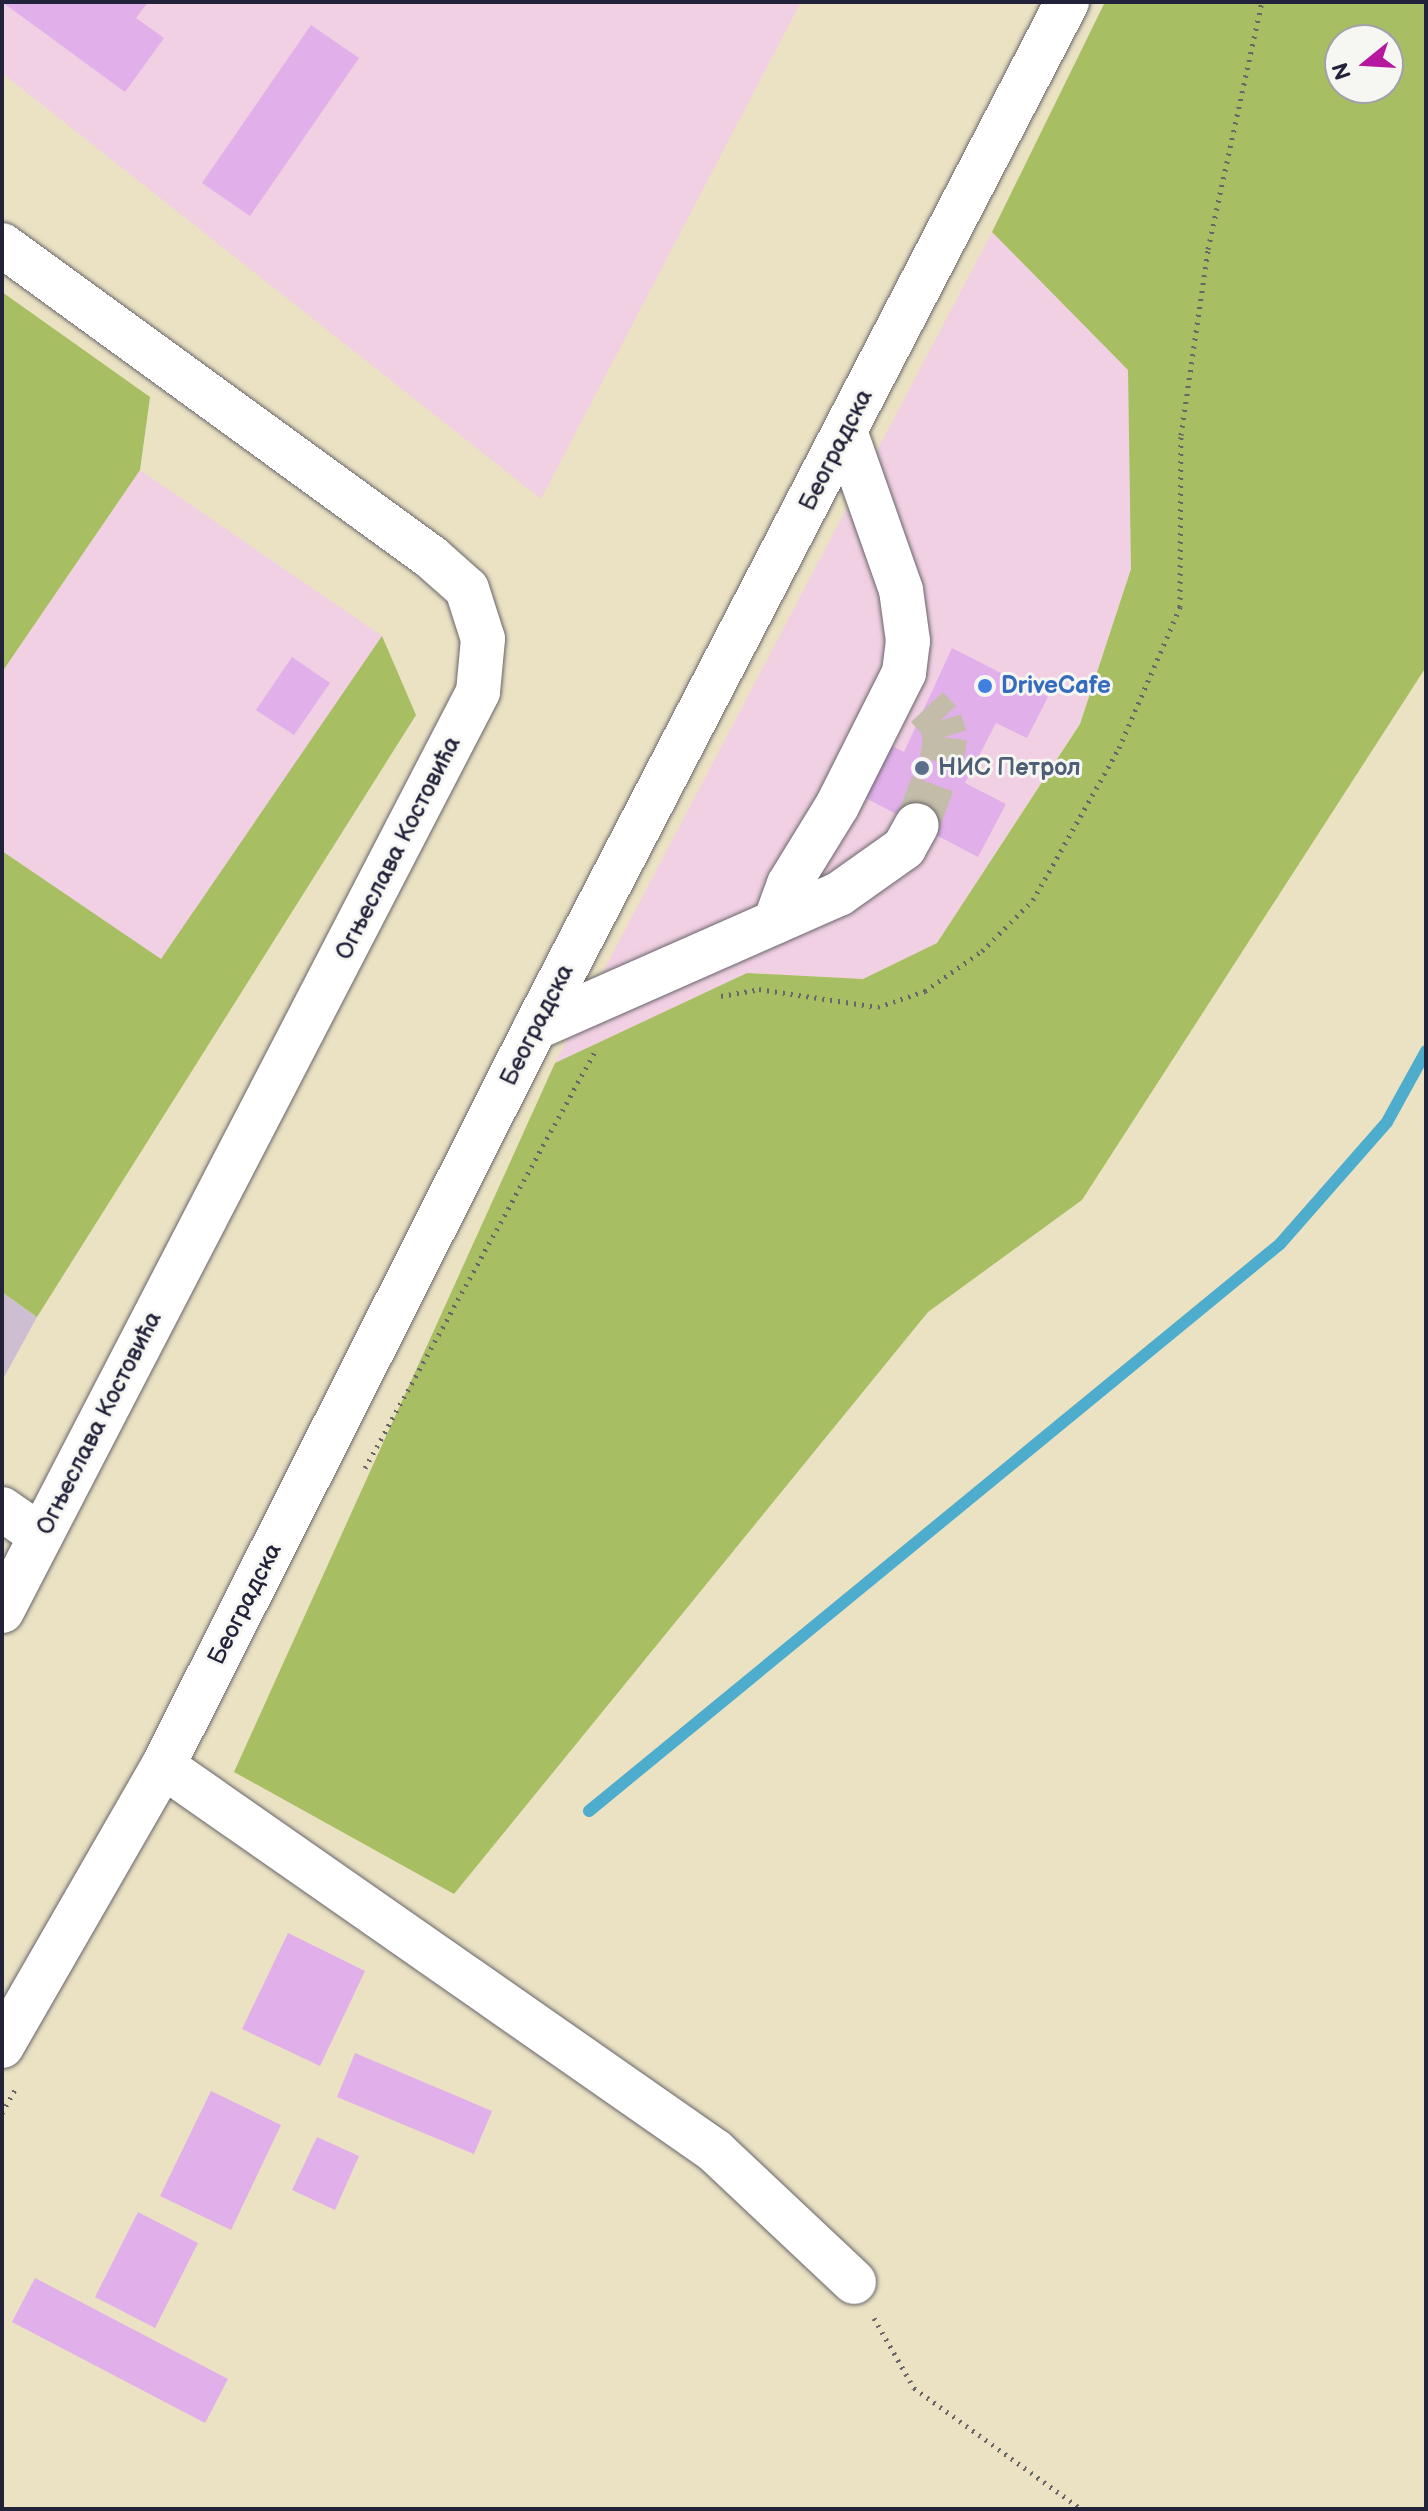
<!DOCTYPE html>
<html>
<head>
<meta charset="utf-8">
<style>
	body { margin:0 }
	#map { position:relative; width:1428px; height:2511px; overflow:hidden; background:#ebe2c3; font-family:"Balsamiq Sans",sans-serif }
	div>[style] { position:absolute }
	.built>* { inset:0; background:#f1d0e3 }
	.industrial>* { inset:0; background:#cebed1 }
	.green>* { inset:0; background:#a7be63 }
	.stream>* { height:12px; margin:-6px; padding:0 6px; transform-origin:6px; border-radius:6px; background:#4eaccc }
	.building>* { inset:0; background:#e1afea }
	.minor-tunnel>* { height:44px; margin-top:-22px; transform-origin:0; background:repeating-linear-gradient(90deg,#c3bca8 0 44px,transparent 0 66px) }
	.path>* { height:5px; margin-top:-2.5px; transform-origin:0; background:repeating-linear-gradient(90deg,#68656b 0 2px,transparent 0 8px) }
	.roads { filter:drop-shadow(0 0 2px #68656b) drop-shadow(0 0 2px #68656b) }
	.minor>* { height:44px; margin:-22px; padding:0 22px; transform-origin:22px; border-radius:22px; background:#fff }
	.major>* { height:44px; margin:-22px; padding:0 22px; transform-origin:22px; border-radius:22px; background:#fff }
	.dots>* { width:22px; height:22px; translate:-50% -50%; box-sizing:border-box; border:4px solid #f6f6f2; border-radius:50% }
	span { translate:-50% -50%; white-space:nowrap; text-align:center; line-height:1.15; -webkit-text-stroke:6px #f6f6f2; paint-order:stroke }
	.street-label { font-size:24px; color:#22223b }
	.shop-label { font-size:24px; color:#366cbe; font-weight:700 }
	.left { translate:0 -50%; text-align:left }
	.service-label { font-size:24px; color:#4e5e75; font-weight:700 }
	.frame { position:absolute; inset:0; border:4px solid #22223b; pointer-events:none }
	.north { position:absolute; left:1324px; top:24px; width:80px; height:80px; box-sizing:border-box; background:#f6f6f2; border:2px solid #a1a1a9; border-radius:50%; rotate:252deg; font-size:22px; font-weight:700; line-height:32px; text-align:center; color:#22223b }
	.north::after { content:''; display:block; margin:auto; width:28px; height:36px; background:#b5179e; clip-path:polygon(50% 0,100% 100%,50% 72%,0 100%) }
</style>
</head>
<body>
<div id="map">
	<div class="built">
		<i style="clip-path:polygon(2px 2px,801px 2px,541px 499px,2px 73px)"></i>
		<i style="clip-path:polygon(992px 232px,1128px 370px,1131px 569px,1080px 723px,937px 943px,863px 979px,747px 973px,555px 1063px)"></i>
		<i style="clip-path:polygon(140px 470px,382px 636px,161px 960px,2px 851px,2px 672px)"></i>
	</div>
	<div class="industrial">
		<i style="clip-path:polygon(2px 1292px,37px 1317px,2px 1381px)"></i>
	</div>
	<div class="green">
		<i style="clip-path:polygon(evenodd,1105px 2px,1426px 2px,1426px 667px,1082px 1200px,928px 1312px,454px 1894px,234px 1772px,555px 1063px,747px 973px,863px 979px,937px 943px,1080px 724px,1131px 569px,1128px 370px,992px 232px,1105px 2px,1340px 40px,1388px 40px,1388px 88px,1340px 88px,1340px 40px)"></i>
		<i style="clip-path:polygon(2px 292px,150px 397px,140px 470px,2px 672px)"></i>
		<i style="clip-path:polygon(382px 636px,416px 715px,37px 1317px,2px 1292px,2px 851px,161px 959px)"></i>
	</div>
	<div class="stream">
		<i style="left:589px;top:1811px;width:894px;rotate:-39.37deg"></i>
		<i style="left:1280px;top:1244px;width:162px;rotate:-48.7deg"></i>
		<i style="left:1387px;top:1122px;width:81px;rotate:-61.2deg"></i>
	</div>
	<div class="building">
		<i style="clip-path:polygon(2px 2px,148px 2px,136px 18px,164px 38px,125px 92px)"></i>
		<i style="clip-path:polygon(311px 25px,359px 58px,250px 216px,202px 183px)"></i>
		<i style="clip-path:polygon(952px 648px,1048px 697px,1027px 738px,996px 723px,965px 783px,1006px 804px,978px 857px,858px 794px,884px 742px,904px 752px)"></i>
		<i style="clip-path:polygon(292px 657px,330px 683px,294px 735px,256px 710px)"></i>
		<i style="clip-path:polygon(288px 1933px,365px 1971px,320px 2066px,242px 2029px)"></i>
		<i style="clip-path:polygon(355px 2053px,492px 2111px,474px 2154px,337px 2097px)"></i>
		<i style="clip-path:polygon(211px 2091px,281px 2125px,231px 2230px,160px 2196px)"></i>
		<i style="clip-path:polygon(317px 2137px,359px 2156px,335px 2210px,292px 2190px)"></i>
		<i style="clip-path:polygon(138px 2212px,198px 2243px,155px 2328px,95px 2297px)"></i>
		<i style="clip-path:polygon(35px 2278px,228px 2379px,205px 2423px,12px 2322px)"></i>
	</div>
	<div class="minor-tunnel">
		<i style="left:917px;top:825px;width:71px;rotate:-69.3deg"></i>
		<i style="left:942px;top:759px;width:22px;rotate:-82deg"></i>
		<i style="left:945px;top:737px;width:17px;rotate:-107deg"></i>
		<i style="left:940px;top:721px;width:19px;rotate:-133deg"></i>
	</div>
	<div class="path">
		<i style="left:721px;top:996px;width:39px;rotate:-10deg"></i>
		<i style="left:759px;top:989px;width:120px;rotate:8.6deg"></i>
		<i style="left:878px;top:1007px;width:50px;rotate:-18.8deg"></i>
		<i style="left:925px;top:991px;width:70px;rotate:-35.1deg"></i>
		<i style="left:982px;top:951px;width:72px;rotate:-45deg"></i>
		<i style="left:1033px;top:900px;width:175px;rotate:-60.5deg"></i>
		<i style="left:1119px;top:748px;width:154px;rotate:-66.6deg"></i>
		<i style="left:1180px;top:607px;width:172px;rotate:-89.7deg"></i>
		<i style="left:1181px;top:435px;width:188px;rotate:-81.7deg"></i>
		<i style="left:1208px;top:249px;width:253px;rotate:-77.7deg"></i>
		<i style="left:365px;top:1468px;width:478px;rotate:-61.1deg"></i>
		<i style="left:2px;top:2113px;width:31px;rotate:-61deg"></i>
		<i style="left:874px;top:2318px;width:81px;rotate:60.3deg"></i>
		<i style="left:914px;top:2388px;width:206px;rotate:35.9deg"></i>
	</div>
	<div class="roads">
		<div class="minor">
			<i style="left:2px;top:245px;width:530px;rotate:36.03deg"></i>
			<i style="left:431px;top:557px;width:48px;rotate:41.6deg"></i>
			<i style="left:467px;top:589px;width:52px;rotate:72.3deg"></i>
			<i style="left:483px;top:639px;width:53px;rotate:95.4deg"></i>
			<i style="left:478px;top:692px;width:1035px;rotate:117.38deg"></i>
			<i style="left:775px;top:922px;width:40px;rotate:-69.8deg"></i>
			<i style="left:789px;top:884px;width:92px;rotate:-58.4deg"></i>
			<i style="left:837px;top:806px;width:149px;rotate:-63.3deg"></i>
			<i style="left:904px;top:673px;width:32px;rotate:-83deg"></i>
			<i style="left:908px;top:641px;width:51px;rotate:-97.8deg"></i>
			<i style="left:901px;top:590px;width:165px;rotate:-109.4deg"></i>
			<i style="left:535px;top:1028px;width:332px;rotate:-23.8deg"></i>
			<i style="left:839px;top:894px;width:80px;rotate:-35.3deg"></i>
			<i style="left:904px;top:848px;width:26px;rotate:-61deg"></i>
			<i style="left:2px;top:1509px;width:47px;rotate:34.7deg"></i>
			<i style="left:163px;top:1766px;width:673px;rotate:34.89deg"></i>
			<i style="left:715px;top:2151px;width:191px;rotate:43.3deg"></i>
		</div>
		<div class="major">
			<i style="left:2px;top:2046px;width:323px;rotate:-60.1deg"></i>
			<i style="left:163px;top:1766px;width:826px;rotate:-63.25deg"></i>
			<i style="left:535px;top:1028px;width:1156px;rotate:-62.59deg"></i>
		</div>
	</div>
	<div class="dots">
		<i style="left:985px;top:686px;background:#3f7fe0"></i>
		<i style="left:922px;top:768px;background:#5c6f8a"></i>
	</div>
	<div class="street-label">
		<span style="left:836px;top:450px;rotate:-63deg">Београдска</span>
		<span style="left:398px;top:848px;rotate:-63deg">Огњеслава Костовића</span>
		<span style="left:537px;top:1025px;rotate:-63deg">Београдска</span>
		<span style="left:99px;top:1423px;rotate:-63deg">Огњеслава Костовића</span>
		<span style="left:245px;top:1604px;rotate:-63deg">Београдска</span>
	</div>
	<div class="shop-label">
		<span class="left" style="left:1001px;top:686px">DriveCafe</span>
	</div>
	<div class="service-label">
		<span class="left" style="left:938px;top:768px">НИС Петрол</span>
	</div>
	<div class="frame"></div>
	<div class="north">N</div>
</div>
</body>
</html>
